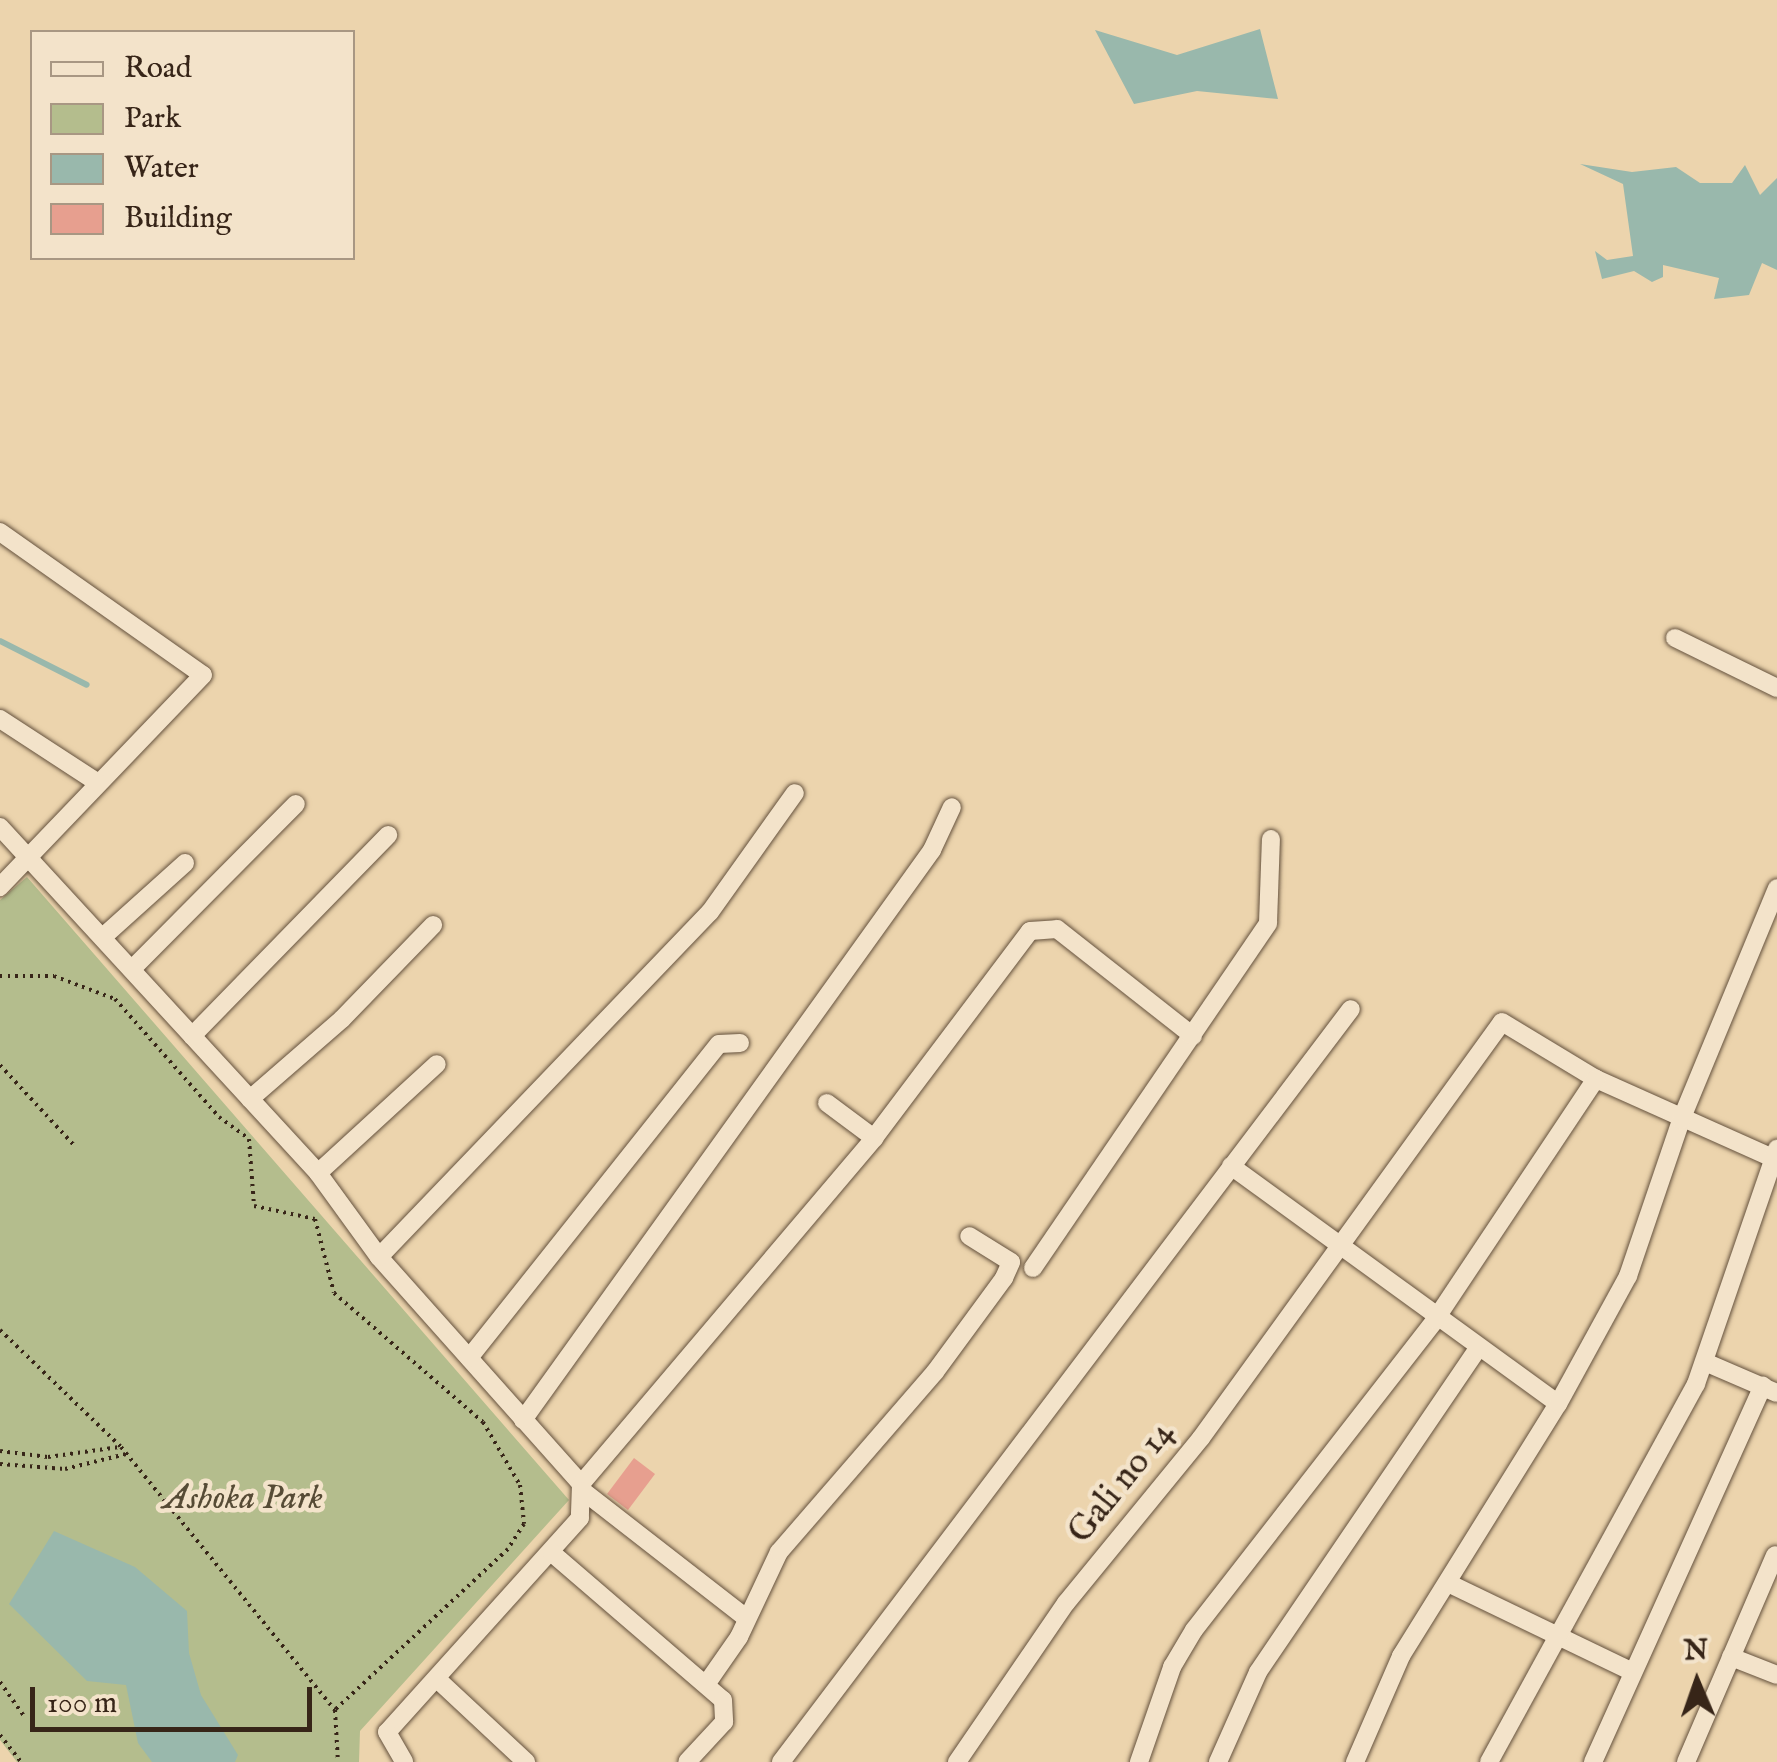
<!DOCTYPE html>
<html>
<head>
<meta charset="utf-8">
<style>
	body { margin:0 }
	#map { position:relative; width:1777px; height:1762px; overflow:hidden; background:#ecd4ad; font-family:"IM FELL English",serif }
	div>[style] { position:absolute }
	.green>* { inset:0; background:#b4bd8d }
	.water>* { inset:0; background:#99b8ac }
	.stream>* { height:6px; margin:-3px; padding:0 3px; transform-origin:3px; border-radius:3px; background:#99b8ac }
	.building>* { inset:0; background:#e79f8f }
	.path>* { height:4px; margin-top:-2px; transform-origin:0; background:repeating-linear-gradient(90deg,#372518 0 2.5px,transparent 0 7.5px) }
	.roads { filter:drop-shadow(0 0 2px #64513d) drop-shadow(0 0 2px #64513d) }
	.street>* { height:18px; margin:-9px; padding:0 9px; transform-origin:9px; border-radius:9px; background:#f3e3ca }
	span { translate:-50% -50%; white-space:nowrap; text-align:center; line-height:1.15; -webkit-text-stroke:9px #f3e3ca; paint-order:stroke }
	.street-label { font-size:35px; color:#372518 }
	.park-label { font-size:35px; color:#564b35; font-style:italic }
	.legend { position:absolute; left:30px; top:30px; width:325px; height:230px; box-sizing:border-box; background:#f3e3ca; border:2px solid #a89783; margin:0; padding:12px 18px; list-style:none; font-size:30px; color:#372518 }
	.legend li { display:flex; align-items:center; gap:20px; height:50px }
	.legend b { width:50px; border:2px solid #a89783 }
	.north { position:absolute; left:1647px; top:1632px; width:100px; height:100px; -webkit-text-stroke:8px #f3e3ca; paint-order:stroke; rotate:358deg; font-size:28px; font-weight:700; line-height:40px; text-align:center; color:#372518 }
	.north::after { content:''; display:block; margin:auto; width:35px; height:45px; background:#372518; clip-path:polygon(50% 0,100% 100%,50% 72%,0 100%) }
	.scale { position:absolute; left:30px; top:1687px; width:282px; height:45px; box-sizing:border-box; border:5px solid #372518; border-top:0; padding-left:12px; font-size:30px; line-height:35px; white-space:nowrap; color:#372518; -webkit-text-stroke:8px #f3e3ca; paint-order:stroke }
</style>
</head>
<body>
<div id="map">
	<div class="green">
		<i style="clip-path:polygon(27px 877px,569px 1500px,360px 1731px,359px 1762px,17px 1762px,0 1740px,0 900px)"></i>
	</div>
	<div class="water">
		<i style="clip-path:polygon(1260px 29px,1278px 99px,1197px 91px,1134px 104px,1095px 30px,1177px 55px)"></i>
		<i style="clip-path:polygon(1580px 164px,1632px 172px,1676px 167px,1700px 183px,1732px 183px,1745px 165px,1760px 195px,1777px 178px,1777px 270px,1762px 263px,1749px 295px,1714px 299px,1719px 278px,1663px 265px,1663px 277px,1652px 282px,1634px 271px,1602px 279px,1595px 251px,1607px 260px,1633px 256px,1623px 184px)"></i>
		<i style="clip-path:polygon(54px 1531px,135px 1567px,187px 1611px,189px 1653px,201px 1695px,238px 1755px,235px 1762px,152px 1762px,138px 1743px,126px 1685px,87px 1681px,9px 1604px)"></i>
	</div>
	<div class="stream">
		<i style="left:0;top:641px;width:97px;rotate:26.8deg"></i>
	</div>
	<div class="building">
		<i style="clip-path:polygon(634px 1458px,655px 1474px,628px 1510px,607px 1494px)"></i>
	</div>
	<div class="path">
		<i style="left:0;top:976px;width:54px"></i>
		<i style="left:54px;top:976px;width:65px;rotate:20.7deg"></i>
		<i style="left:115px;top:999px;width:157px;rotate:48.6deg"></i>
		<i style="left:219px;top:1117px;width:37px;rotate:36deg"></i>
		<i style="left:249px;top:1139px;width:67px;rotate:85.7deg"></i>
		<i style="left:254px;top:1206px;width:62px;rotate:12deg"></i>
		<i style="left:315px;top:1219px;width:76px;rotate:75.6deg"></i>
		<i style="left:334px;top:1293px;width:197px;rotate:40.9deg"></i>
		<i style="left:483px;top:1422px;width:73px;rotate:59.6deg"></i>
		<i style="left:520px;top:1485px;width:39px;rotate:84deg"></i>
		<i style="left:524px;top:1524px;width:30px;rotate:123deg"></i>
		<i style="left:508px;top:1549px;width:236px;rotate:137.1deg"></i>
		<i style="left:335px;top:1710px;width:52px;rotate:86.7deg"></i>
		<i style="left:0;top:1065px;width:108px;rotate:47.3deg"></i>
		<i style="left:0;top:1330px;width:168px;rotate:44deg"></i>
		<i style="left:121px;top:1447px;width:339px;rotate:50.9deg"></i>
		<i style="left:0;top:1451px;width:48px;rotate:7.1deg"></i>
		<i style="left:48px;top:1457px;width:72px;rotate:-8deg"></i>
		<i style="left:0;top:1464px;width:65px;rotate:4.4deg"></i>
		<i style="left:65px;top:1469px;width:63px;rotate:-13.8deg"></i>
		<i style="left:0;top:1682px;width:42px;rotate:54.8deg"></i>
		<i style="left:0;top:1735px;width:34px;rotate:52deg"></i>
	</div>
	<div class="roads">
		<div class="street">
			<i style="left:0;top:532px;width:248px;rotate:35.2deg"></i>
			<i style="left:203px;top:675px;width:294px;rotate:133.8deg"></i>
			<i style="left:1675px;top:638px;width:114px;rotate:26.1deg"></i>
			<i style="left:0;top:719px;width:117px;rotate:33.1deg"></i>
			<i style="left:0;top:827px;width:470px;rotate:47.4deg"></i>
			<i style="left:318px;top:1173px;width:104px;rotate:54deg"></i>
			<i style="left:379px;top:1257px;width:304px;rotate:48.3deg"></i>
			<i style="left:581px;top:1484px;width:34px;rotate:92deg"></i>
			<i style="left:580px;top:1518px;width:288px;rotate:132deg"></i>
			<i style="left:387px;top:1732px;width:34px;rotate:60deg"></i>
			<i style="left:104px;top:936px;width:109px;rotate:-42deg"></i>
			<i style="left:133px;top:968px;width:231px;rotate:-45.2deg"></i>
			<i style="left:192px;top:1036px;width:281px;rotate:-45.7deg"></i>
			<i style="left:250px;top:1099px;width:122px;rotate:-41deg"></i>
			<i style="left:342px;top:1019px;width:131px;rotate:-45.9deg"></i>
			<i style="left:827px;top:1103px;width:59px;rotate:36.7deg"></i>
			<i style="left:1231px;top:1166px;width:404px;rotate:36deg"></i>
			<i style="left:318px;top:1173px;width:161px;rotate:-42.5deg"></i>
			<i style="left:379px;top:1257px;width:478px;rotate:-46.2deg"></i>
			<i style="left:710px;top:912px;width:146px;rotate:-54.5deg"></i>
			<i style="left:1033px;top:1268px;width:417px;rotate:-55.7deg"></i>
			<i style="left:1268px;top:923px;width:84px;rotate:-88deg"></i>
			<i style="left:469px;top:1358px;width:401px;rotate:-51.5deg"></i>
			<i style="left:719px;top:1044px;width:21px;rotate:-3deg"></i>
			<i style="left:1705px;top:1362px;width:78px;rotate:23.3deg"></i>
			<i style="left:523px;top:1420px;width:702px;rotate:-54.34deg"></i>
			<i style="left:932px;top:850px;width:47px;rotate:-65.1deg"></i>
			<i style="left:581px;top:1484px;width:453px;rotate:-49.7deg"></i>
			<i style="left:874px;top:1138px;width:259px;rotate:-53deg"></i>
			<i style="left:1030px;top:931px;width:27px;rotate:-4deg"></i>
			<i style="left:1057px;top:929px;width:173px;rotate:38.2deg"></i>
			<i style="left:583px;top:1491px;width:205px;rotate:37.9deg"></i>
			<i style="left:552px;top:1553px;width:225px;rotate:40.7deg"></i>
			<i style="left:723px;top:1700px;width:22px;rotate:87deg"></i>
			<i style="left:724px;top:1722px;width:54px;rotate:132.8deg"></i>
			<i style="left:1448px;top:1583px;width:205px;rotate:25.7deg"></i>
			<i style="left:1731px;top:1657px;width:49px;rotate:21.4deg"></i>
			<i style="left:437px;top:1679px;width:122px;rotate:43deg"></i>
			<i style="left:707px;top:1683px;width:56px;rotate:-55.2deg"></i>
			<i style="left:739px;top:1637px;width:94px;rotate:-64.8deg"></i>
			<i style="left:779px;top:1552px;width:238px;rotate:-49.1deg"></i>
			<i style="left:935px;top:1372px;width:117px;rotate:-53.7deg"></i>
			<i style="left:1004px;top:1278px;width:17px;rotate:-66deg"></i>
			<i style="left:1011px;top:1262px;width:49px;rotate:-148.2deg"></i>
			<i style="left:781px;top:1762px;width:944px;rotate:-52.88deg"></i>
			<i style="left:957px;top:1762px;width:193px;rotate:-55.6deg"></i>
			<i style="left:1066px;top:1603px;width:213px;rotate:-50.7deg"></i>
			<i style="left:1201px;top:1438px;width:513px;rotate:-54.11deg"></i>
			<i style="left:1502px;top:1022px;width:110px;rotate:31.2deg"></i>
			<i style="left:1596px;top:1079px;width:198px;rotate:24.1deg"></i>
			<i style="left:1139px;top:1762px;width:101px;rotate:-70.8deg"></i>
			<i style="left:1172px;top:1667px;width:43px;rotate:-59.3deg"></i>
			<i style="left:1194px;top:1630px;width:393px;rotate:-52.1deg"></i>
			<i style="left:1435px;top:1320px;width:290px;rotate:-56.3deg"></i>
			<i style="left:1218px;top:1762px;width:98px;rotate:-66deg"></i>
			<i style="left:1258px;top:1672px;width:393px;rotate:-55.8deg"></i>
			<i style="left:1355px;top:1762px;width:116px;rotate:-66.5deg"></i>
			<i style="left:1401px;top:1656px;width:297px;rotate:-58.1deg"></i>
			<i style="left:1558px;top:1404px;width:146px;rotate:-61.3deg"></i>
			<i style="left:1628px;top:1276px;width:165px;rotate:-71.2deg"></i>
			<i style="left:1681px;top:1120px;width:251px;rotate:-67.5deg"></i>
			<i style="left:1489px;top:1762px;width:431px;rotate:-61.3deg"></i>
			<i style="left:1696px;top:1384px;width:249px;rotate:-71deg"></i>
			<i style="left:1593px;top:1762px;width:413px;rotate:-65.7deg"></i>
			<i style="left:1686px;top:1762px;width:225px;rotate:-66.7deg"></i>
		</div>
	</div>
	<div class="street-label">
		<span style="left:1122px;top:1483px;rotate:-51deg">Gali no 14</span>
	</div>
	<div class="park-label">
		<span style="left:243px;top:1499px">Ashoka Park</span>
	</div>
	<ul class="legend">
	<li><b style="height:12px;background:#f3e3ca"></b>Road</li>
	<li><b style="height:28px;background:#b4bd8d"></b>Park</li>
	<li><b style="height:28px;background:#99b8ac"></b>Water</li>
	<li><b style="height:28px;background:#e79f8f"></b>Building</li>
	</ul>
	<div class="north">N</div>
	<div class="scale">100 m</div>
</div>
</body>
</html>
